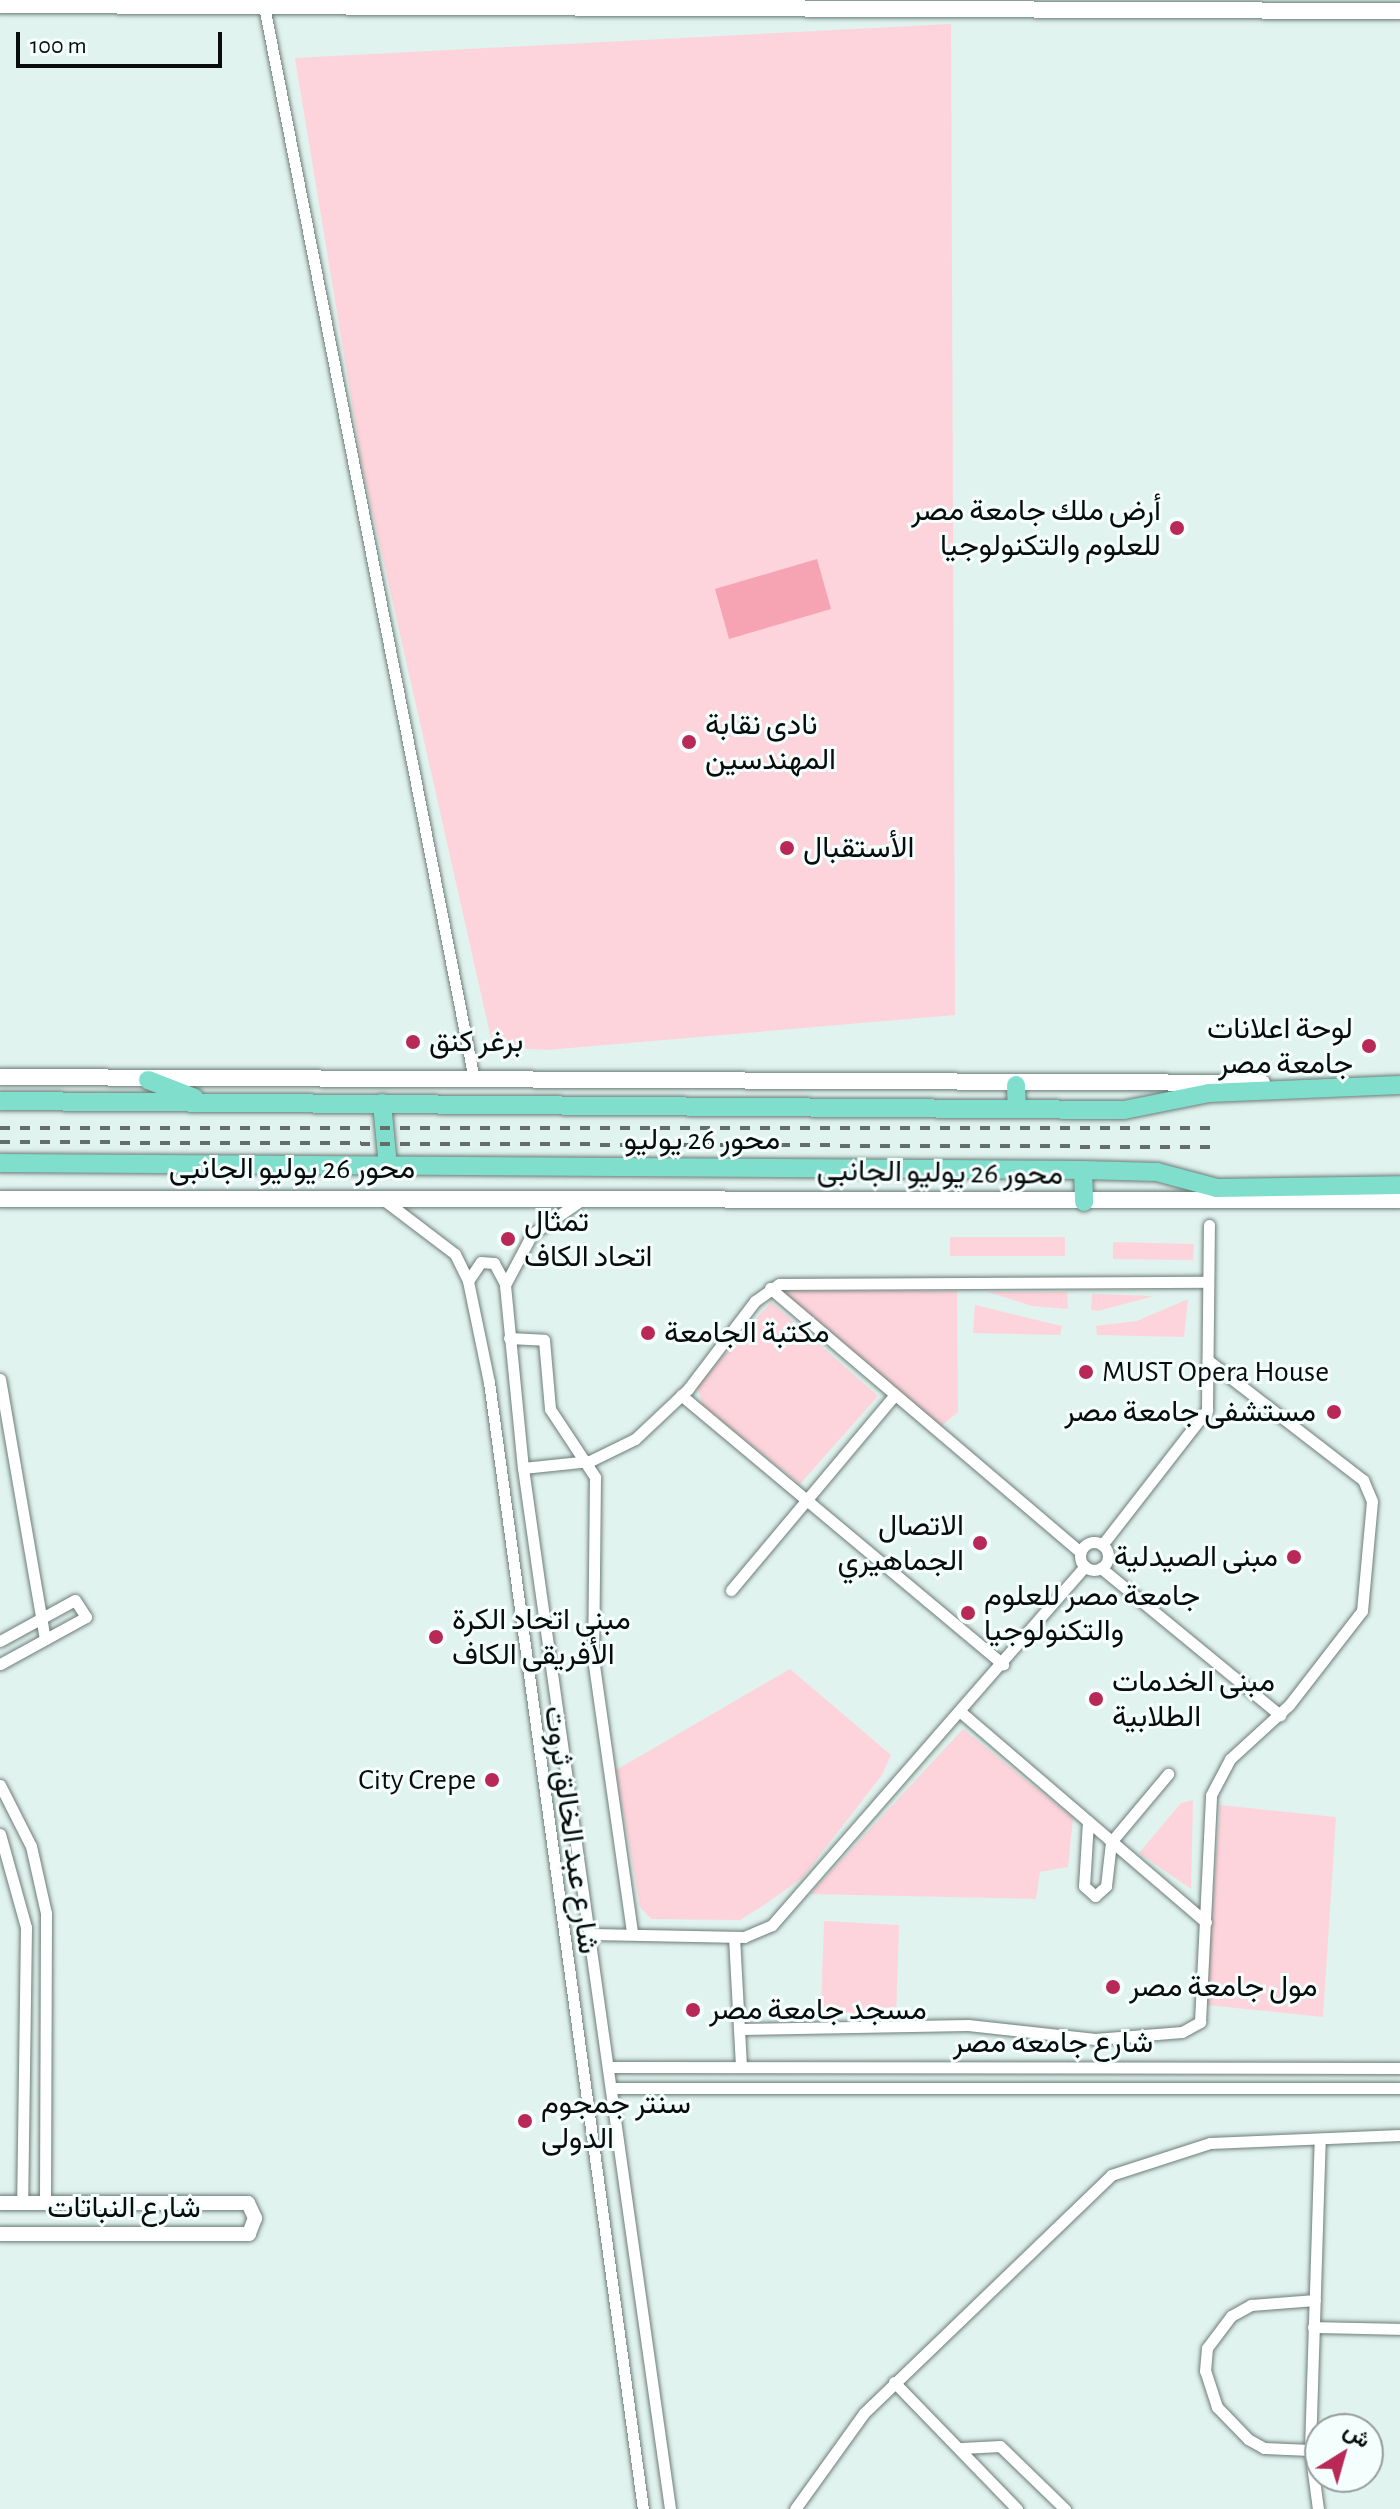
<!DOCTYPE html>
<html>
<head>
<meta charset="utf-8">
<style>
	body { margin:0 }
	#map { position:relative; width:1400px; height:2509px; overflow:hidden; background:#e1f3ee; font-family:"Alegreya Sans",Vazirmatn,sans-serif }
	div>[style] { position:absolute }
	.green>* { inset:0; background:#fdd4db }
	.water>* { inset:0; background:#f6a3b4 }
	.roads { filter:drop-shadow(0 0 2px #6d7d79) drop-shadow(0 0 2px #6d7d79) }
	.minor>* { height:11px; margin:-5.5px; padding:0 5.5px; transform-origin:5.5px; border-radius:5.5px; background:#fff }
	.minor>.ring { margin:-5.5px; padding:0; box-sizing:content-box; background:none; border:11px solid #fff; border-radius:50% }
	.tertiary>* { height:14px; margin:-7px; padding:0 7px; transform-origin:7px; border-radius:7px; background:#fff }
	.secondary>* { height:16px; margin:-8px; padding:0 8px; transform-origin:8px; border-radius:8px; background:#fff }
	.trunk>* { height:18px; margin:-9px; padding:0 9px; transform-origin:9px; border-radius:9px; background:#7fdecc }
	.rail>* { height:4px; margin-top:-2px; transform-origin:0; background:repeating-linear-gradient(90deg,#636d6a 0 10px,transparent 0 20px) }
	.dots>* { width:22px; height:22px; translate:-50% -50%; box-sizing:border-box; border:4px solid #f4fefc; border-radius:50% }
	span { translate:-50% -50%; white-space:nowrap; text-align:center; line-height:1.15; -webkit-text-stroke:6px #f4fefc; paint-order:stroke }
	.poi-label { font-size:30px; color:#080d0c }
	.right { translate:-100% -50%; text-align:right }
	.left { translate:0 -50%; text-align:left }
	.street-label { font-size:30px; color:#080d0c }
	.north { position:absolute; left:1304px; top:2413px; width:80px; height:80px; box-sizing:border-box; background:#f4fefc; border:2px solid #969e9c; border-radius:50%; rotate:37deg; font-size:22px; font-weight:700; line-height:32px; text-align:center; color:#080d0c }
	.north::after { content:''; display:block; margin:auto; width:28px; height:36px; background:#b82958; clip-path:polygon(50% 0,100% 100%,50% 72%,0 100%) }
	.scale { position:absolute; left:16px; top:32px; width:206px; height:36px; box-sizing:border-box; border:4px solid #080d0c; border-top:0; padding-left:10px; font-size:24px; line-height:28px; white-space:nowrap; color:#080d0c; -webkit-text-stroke:6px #f4fefc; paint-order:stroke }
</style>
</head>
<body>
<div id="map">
	<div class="green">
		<i style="clip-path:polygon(951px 24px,955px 1015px,547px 1050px,493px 1047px,363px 470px,295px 58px)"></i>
		<i style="clip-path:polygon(950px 1237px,1065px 1237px,1065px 1256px,950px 1256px)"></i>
		<i style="clip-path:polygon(1113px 1242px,1194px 1244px,1193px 1260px,1113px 1259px)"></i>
		<i style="clip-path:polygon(786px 1290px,957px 1291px,958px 1412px,939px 1428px,783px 1295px)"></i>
		<i style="clip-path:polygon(988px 1292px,1067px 1292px,1068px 1309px,1032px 1306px)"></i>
		<i style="clip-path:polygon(1092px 1294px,1154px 1296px,1098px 1311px,1091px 1310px)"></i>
		<i style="clip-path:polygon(1188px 1299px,1184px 1337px,1097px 1335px,1096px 1326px,1137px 1321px)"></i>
		<i style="clip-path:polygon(771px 1302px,878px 1396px,800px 1484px,703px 1406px,697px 1386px)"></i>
		<i style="clip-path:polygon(975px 1305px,1062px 1326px,1060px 1335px,973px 1333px)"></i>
		<i style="clip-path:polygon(790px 1669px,891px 1755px,882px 1775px,802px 1878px,764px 1905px,740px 1920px,651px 1919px,640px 1907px,616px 1770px)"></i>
		<i style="clip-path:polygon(963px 1729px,1073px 1818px,1068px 1867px,1040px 1872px,1036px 1899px,810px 1894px)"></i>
		<i style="clip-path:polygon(1193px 1800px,1191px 1889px,1139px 1853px,1181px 1803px)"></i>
		<i style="clip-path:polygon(1220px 1805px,1336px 1817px,1323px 2017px,1206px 2005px)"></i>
		<i style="clip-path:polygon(824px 1921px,899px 1925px,896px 2015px,821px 2012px)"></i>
	</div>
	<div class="water">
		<i style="clip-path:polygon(817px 559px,831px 609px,729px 639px,715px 589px)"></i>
	</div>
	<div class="roads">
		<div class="minor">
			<i style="left:264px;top:6px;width:1093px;rotate:78.93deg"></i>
			<i style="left:384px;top:1200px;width:89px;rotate:37.3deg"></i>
			<i style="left:455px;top:1254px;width:30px;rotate:64deg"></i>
			<i style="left:468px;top:1281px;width:103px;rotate:78.3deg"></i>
			<i style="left:489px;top:1382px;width:1137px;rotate:82.22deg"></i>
			<i style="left:580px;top:1201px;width:58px;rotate:145.5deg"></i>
			<i style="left:532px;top:1234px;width:58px;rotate:117.9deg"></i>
			<i style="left:505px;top:1285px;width:184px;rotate:84.4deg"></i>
			<i style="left:523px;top:1468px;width:1051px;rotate:81.96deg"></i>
			<i style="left:468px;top:1281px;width:23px;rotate:-56deg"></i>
			<i style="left:481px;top:1262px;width:13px;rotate:4deg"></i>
			<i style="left:494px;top:1263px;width:24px;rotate:62deg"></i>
			<i style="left:770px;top:1288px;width:407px;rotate:40.4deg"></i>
			<i style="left:509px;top:1338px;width:35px;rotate:3deg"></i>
			<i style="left:544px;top:1340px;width:69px;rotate:85deg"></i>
			<i style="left:550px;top:1409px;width:82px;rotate:56.5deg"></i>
			<i style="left:595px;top:1477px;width:181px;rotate:90.6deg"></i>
			<i style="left:593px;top:1658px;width:277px;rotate:81.9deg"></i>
			<i style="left:0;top:1379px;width:264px;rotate:80.2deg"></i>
			<i style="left:681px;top:1395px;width:420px;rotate:39.9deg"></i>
			<i style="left:523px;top:1468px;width:67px;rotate:-6deg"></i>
			<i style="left:590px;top:1461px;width:50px;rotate:-26.1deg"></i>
			<i style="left:635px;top:1439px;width:73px;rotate:-43.3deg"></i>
			<i style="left:688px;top:1389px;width:111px;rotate:-52.7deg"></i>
			<i style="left:755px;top:1301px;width:29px;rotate:-35deg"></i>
			<i style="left:779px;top:1284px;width:428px;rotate:-0.3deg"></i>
			<i class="ring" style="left:1080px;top:1542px;width:17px;height:17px"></i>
			<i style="left:1102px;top:1545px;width:171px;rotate:-52.1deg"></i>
			<i style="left:1207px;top:1410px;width:185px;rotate:-89.4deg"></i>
			<i style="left:1101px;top:1568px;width:232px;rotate:39.4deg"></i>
			<i style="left:731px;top:1590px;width:253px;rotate:-50deg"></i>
			<i style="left:0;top:1641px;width:85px;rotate:-28.7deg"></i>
			<i style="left:75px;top:1600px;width:20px;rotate:57deg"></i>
			<i style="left:86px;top:1617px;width:98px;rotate:151.3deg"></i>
			<i style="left:963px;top:1714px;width:320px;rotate:40.6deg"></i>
			<i style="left:0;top:1785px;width:68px;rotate:63.1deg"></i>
			<i style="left:31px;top:1846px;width:69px;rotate:77.4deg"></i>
			<i style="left:46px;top:1913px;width:290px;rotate:90.2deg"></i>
			<i style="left:1088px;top:1821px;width:65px;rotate:93.5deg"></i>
			<i style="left:1084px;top:1886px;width:15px;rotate:42deg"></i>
			<i style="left:1095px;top:1896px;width:15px;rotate:-42deg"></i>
			<i style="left:1106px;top:1886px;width:44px;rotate:-83.5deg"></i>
			<i style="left:1111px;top:1842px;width:89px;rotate:-50deg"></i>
			<i style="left:0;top:1834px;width:97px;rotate:74.4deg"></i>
			<i style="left:26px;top:1927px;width:276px;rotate:90.8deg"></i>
			<i style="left:591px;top:1934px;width:153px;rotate:1.1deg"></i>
			<i style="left:744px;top:1937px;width:30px;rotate:-23deg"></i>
			<i style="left:772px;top:1925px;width:476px;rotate:-48.9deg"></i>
			<i style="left:734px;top:1937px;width:128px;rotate:86.9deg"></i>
			<i style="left:741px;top:2029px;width:227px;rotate:-1deg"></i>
			<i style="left:968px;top:2025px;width:128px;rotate:6.3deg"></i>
			<i style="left:1095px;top:2039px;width:87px;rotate:-4.6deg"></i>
			<i style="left:1182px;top:2032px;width:21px;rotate:-29deg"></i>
			<i style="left:1200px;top:2022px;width:227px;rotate:-87.2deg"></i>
			<i style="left:1211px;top:1795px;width:41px;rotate:-62.2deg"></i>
			<i style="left:1230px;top:1759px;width:80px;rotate:-42.5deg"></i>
			<i style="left:1289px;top:1705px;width:119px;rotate:-52.2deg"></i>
			<i style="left:1362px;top:1611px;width:110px;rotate:-84.8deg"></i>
			<i style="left:1372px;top:1501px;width:23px;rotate:-113deg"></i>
			<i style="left:1363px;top:1480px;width:196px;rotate:-142.3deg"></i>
			<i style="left:609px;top:2067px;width:791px;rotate:0.07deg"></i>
			<i style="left:612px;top:2088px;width:788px"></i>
			<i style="left:1313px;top:2327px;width:87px;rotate:1.3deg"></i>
			<i style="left:894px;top:2382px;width:177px;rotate:45.9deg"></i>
			<i style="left:962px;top:2448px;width:38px;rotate:-3deg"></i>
			<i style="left:1000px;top:2446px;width:91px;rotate:44.1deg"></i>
			<i style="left:1310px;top:2450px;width:46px;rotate:-177.5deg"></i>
			<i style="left:1264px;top:2448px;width:18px;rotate:-151deg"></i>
			<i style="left:1248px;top:2439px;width:45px;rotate:-134.1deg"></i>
			<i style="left:1217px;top:2407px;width:38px;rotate:-108deg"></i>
			<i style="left:1205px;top:2371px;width:23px;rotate:-85deg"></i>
			<i style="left:1207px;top:2348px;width:40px;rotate:-53deg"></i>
			<i style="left:1231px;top:2316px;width:23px;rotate:-29deg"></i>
			<i style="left:1251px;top:2305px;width:64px;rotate:-4.5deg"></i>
			<i style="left:795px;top:2509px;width:118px;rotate:-54.3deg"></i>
			<i style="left:864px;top:2413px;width:343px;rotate:-43.9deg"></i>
			<i style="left:1111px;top:2175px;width:104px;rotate:-17.9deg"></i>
			<i style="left:1210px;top:2143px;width:190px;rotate:-2.4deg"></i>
			<i style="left:1318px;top:2509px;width:60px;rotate:-97.7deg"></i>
			<i style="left:1310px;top:2450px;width:311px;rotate:-88.2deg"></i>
		</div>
		<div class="tertiary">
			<i style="left:0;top:2203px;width:248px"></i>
			<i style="left:248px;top:2203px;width:17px;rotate:65deg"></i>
			<i style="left:255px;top:2218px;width:17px;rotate:111deg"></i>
			<i style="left:249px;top:2234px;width:249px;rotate:180deg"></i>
		</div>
		<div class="secondary">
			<i style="left:0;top:5px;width:1400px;rotate:0.25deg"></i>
			<i style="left:0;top:1077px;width:1262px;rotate:0.27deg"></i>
			<i style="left:0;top:1199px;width:1400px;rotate:0.04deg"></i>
		</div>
		<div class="trunk">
			<i style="left:148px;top:1080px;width:50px;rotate:21deg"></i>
			<i style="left:1016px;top:1085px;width:24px;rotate:88deg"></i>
			<i style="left:0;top:1101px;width:1124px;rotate:0.46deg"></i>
			<i style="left:1124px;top:1110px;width:87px;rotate:-11.3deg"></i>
			<i style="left:1209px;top:1093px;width:191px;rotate:-2.4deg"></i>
			<i style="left:382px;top:1103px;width:63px;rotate:84.6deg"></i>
			<i style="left:0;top:1163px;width:1083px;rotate:0.37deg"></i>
			<i style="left:1083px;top:1170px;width:74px;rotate:1.5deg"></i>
			<i style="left:1157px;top:1172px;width:62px;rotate:14.9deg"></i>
			<i style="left:1217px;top:1188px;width:183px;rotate:-0.9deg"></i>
			<i style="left:1083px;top:1170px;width:32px;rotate:88deg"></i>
		</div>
	</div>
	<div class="rail">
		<i style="left:0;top:1128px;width:1210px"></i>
		<i style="left:0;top:1142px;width:1210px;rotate:0.24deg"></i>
	</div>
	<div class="dots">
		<i style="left:1177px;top:528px;background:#b82958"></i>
		<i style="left:689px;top:742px;background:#b82958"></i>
		<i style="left:787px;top:848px;background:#b82958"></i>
		<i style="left:413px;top:1042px;background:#b82958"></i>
		<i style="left:1369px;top:1046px;background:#b82958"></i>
		<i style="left:508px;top:1239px;background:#b82958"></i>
		<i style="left:648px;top:1333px;background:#b82958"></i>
		<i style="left:1086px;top:1372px;background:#b82958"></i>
		<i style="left:1334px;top:1412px;background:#b82958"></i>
		<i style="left:980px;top:1543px;background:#b82958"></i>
		<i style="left:1294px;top:1557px;background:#b82958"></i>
		<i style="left:968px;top:1613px;background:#b82958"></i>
		<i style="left:436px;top:1637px;background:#b82958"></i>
		<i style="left:1096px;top:1699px;background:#b82958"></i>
		<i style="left:492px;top:1780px;background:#b82958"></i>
		<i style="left:1113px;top:1987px;background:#b82958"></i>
		<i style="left:693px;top:2010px;background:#b82958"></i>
		<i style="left:525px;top:2121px;background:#b82958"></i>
	</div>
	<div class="poi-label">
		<span class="right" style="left:1161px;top:528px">أرض ملك جامعة مصر<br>للعلوم والتكنولوجيا</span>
		<span class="left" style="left:705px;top:742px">نادى نقابة<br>المهندسين</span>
		<span class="left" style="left:803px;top:848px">الأستقبال</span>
		<span class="right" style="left:1353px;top:1046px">لوحة اعلانات<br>جامعة مصر</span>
		<span class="left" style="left:429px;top:1042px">برغر كنق</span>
		<span class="left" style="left:524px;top:1239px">تمثال<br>اتحاد الكاف</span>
		<span class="left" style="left:664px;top:1333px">مكتبة الجامعة</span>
		<span class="left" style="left:1102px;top:1372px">MUST Opera House</span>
		<span class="right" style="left:1316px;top:1412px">مستشفى جامعة مصر</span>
		<span class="right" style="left:964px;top:1543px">الاتصال<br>الجماهيري</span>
		<span class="right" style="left:1278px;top:1557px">مبنى الصيدلية</span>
		<span class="left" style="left:984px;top:1613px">جامعة مصر للعلوم<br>والتكنولوجيا</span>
		<span class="left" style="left:452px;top:1637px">مبنى اتحاد الكرة<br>الأفريقى الكاف</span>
		<span class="left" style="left:1112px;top:1699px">مبنى الخدمات<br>الطلابية</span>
		<span class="right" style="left:476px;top:1780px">City Crepe</span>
		<span class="left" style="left:1129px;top:1987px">مول جامعة مصر</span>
		<span class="left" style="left:709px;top:2010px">مسجد جامعة مصر</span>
		<span class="left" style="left:541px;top:2121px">سنتر جمجوم<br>الدولى</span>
	</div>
	<div class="street-label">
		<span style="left:702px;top:1140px">محور 26 يوليو</span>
		<span style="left:292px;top:1169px">محور 26 يوليو الجانبى</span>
		<span style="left:940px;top:1173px;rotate:1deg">محور 26 يوليو الجانبى</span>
		<span style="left:571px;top:1830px;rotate:82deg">شارع عبد الخالق ثروت</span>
		<span style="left:1053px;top:2043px">شارع جامعه مصر</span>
		<span style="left:124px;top:2208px">شارع النباتات</span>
	</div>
	<div class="north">ش</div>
	<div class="scale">100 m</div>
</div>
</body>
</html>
